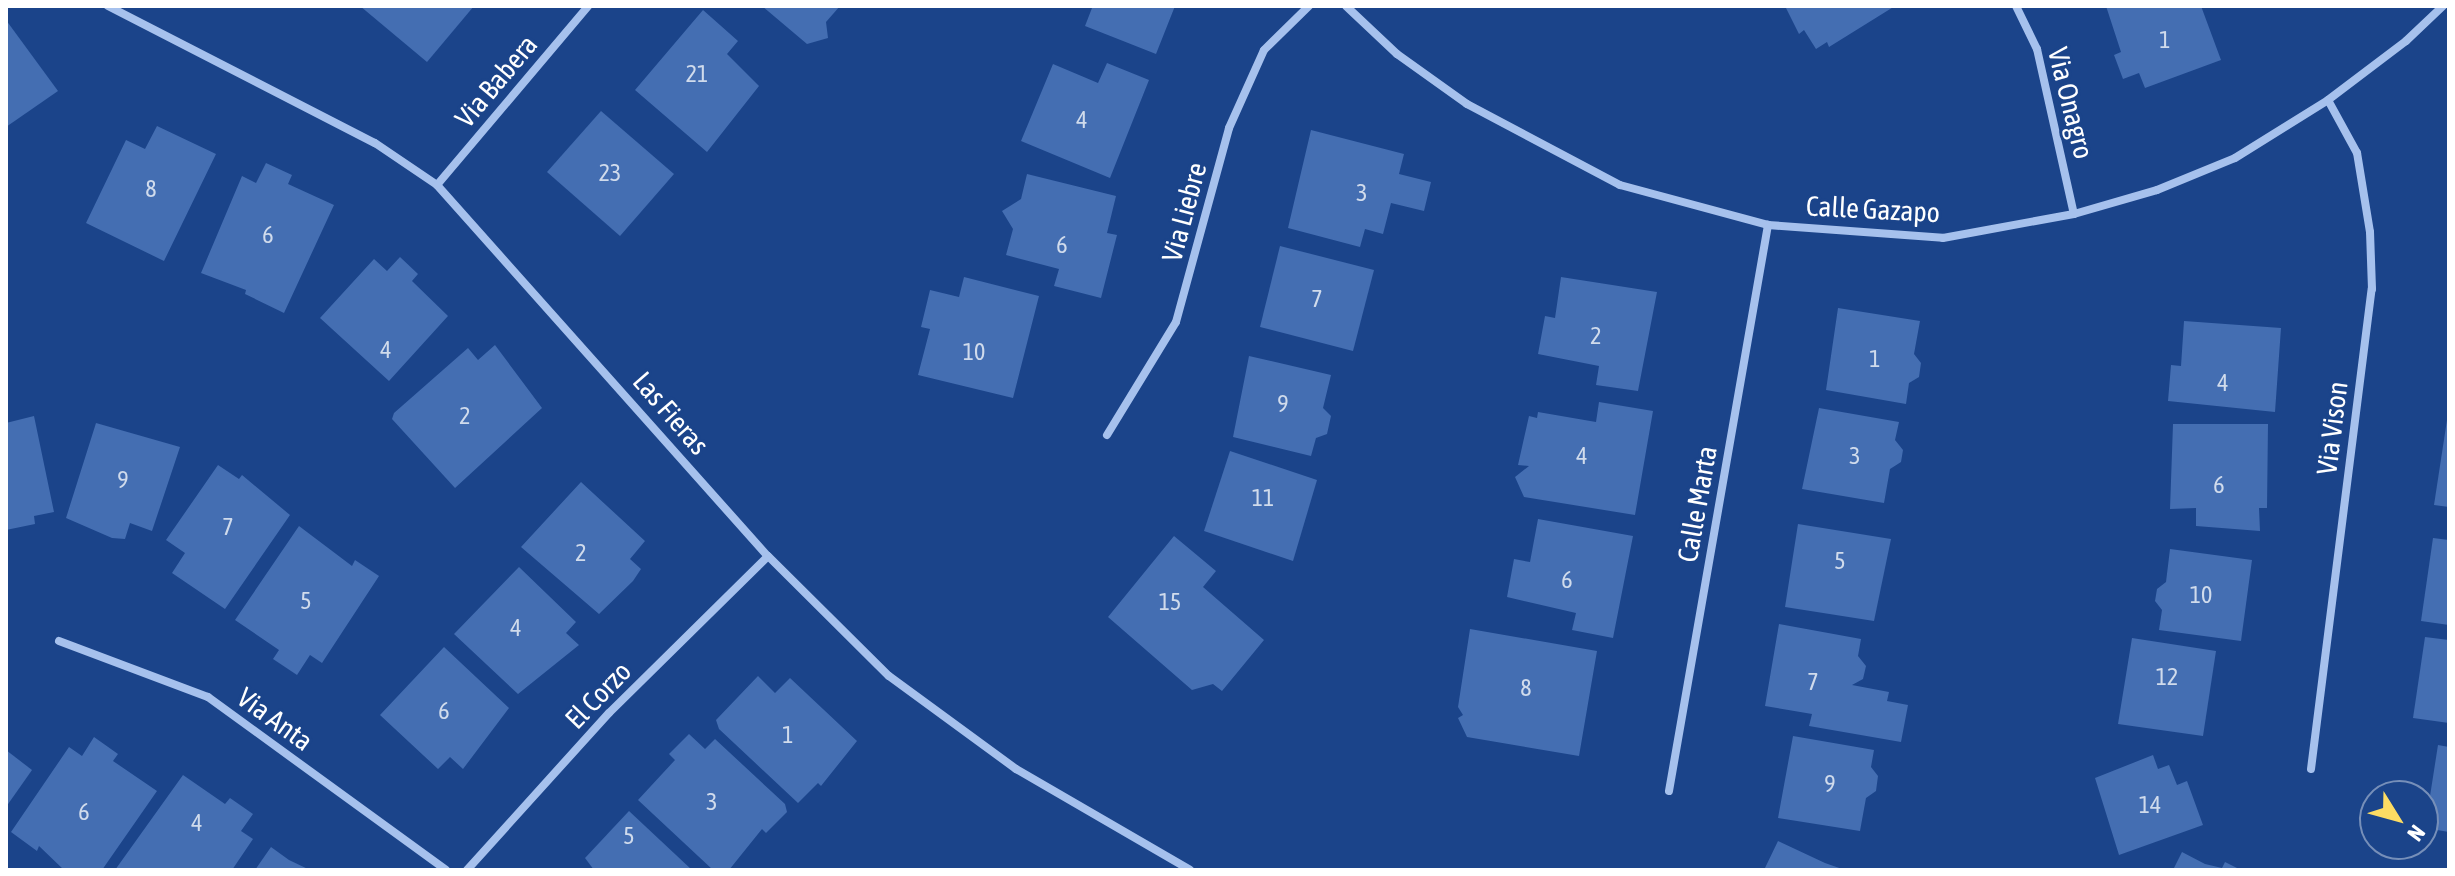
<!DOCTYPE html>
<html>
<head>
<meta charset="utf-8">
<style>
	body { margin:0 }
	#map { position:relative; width:2455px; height:876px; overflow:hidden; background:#1b448a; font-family:"Asap Condensed",sans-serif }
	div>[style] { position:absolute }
	.building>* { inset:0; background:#446eb2 }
	.minor>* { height:8px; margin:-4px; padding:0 4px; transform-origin:4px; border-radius:4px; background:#a6c1ed }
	span { translate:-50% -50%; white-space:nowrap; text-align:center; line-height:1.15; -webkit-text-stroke:6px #1b448a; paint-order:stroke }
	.number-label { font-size:24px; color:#d0dbec }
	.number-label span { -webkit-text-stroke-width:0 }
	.street-label { font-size:28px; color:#fff }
	.frame { position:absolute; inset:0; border:8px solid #fff; pointer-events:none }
	.north { position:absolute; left:2359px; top:780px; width:80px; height:80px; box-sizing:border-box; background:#1b448a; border:2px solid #768fb9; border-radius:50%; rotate:127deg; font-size:22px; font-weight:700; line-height:32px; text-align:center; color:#fff }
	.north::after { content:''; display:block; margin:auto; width:28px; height:36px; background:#fddc63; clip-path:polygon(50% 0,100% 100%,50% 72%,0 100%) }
</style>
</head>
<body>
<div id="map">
	<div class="building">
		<i style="clip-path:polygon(360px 6px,474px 6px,427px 62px)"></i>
		<i style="clip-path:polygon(762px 6px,840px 6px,826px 22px,828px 38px,807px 44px)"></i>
		<i style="clip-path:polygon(1087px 6px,1175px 6px,1156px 54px,1085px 26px,1092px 8px)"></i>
		<i style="clip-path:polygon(1785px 6px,1895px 6px,1829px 47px,1827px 42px,1816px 49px,1804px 30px,1799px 34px)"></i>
		<i style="clip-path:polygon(2106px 6px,2201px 6px,2221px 60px,2145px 88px,2139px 73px,2123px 79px,2114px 55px,2121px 52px)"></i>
		<i style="clip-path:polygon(703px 10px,738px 41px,727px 54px,759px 86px,707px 152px,635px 90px)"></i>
		<i style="clip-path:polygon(6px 20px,58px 91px,6px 127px)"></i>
		<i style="clip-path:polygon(1107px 63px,1149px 80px,1110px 178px,1021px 141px,1053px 64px,1098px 83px)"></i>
		<i style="clip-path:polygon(601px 111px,674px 174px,620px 236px,547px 172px)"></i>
		<i style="clip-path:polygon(157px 126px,216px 154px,164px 261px,86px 223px,126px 140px,145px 149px)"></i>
		<i style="clip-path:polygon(1311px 130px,1404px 154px,1399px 174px,1431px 182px,1424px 211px,1391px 203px,1383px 234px,1365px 229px,1360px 247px,1288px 228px)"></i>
		<i style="clip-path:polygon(266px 163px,292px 175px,288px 184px,334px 205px,284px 313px,245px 294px,246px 290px,201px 273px,242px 176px,256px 183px)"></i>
		<i style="clip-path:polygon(1027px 174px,1116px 196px,1107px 233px,1117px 235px,1101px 298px,1054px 286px,1059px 269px,1006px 255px,1013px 229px,1002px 211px,1021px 199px)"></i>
		<i style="clip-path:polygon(1280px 246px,1374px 270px,1353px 351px,1260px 327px)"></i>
		<i style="clip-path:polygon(400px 257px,418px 274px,412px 281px,448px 316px,389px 381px,320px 318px,374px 259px,387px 271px)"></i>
		<i style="clip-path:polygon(964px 277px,1039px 296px,1013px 398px,918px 375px,930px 329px,921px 327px,930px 290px,959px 297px)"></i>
		<i style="clip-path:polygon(1561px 277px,1657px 292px,1638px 391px,1596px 385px,1599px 366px,1538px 354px,1545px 316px,1555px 318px)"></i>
		<i style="clip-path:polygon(1838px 308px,1920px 321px,1914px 354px,1921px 363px,1919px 377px,1909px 383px,1906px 404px,1826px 390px)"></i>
		<i style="clip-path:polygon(2184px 321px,2281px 328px,2275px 412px,2168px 401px,2171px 365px,2181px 366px)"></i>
		<i style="clip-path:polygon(495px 345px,542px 408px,455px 488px,392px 419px,394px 413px,468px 348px,478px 360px)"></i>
		<i style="clip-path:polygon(1249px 356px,1331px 375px,1323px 408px,1331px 416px,1327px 434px,1316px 438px,1311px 456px,1233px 437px)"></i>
		<i style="clip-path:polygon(1599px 402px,1653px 411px,1635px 515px,1524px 497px,1515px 477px,1529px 466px,1518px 465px,1529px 416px,1537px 418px,1538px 412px,1596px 422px)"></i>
		<i style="clip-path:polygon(1819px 408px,1899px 422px,1895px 440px,1903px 450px,1901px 462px,1890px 469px,1884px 503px,1802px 489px)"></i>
		<i style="clip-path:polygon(34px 416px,54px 512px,34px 516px,35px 524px,6px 530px,6px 423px)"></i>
		<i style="clip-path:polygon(2447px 420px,2449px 420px,2449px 507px,2434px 505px)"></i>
		<i style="clip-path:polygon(96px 423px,180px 447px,152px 531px,130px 523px,125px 539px,112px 538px,66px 518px)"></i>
		<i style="clip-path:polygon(2173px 424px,2268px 424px,2267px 508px,2259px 508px,2260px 531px,2196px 526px,2196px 508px,2170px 509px)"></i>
		<i style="clip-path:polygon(1230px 451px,1317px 480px,1293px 561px,1204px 531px)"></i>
		<i style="clip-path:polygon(218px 465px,239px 479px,242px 475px,290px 515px,225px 609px,172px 573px,185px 553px,166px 540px)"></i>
		<i style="clip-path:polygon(581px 482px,645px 541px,630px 559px,641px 569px,633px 581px,599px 614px,521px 547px)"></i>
		<i style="clip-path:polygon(1538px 519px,1633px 536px,1613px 638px,1572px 630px,1576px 613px,1507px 597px,1514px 559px,1530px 562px)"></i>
		<i style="clip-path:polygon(1798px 524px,1891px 539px,1874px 621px,1785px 607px)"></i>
		<i style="clip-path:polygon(299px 526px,352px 566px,355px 560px,379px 576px,322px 663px,310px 655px,297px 675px,273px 659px,279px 650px,235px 620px)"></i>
		<i style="clip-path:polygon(1174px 536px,1216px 571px,1203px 587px,1264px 640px,1222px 691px,1213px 684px,1192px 690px,1108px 617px)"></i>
		<i style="clip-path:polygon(2433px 538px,2449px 540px,2449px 625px,2421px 621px)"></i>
		<i style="clip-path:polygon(2170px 549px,2252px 560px,2241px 641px,2159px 630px,2162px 610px,2155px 601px,2157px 589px,2166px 582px)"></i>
		<i style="clip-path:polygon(519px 567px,576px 622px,566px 633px,579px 645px,518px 694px,454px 634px)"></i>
		<i style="clip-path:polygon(1779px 624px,1861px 639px,1858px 656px,1866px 666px,1863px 679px,1852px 685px,1889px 692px,1887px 701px,1908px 705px,1901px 742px,1809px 726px,1812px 714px,1765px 706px)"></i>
		<i style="clip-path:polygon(1470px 629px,1597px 651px,1579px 756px,1467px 737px,1458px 718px,1463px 715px,1458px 707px)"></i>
		<i style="clip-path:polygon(2425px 637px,2449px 640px,2449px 723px,2413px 718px)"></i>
		<i style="clip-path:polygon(2132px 638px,2216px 651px,2203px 736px,2118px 724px)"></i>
		<i style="clip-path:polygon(444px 647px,509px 708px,463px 769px,450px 757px,438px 769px,380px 715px)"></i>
		<i style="clip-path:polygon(758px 676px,775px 693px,790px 678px,857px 741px,821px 786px,818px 783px,798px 803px,719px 729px,716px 720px)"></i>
		<i style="clip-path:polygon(689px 734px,705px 749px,715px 739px,785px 804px,787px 812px,766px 833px,762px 829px,729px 870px,713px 870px,638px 800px,675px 760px,669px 754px)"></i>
		<i style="clip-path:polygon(1793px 736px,1874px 750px,1871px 767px,1878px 776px,1876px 791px,1866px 798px,1860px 831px,1778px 818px)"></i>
		<i style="clip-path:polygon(94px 737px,118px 754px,113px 761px,157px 791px,102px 870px,64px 870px,39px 846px,37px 851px,11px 832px,69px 747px,82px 756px)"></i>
		<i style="clip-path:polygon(2438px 745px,2449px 747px,2449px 832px,2425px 828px)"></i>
		<i style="clip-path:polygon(6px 750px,32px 770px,6px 807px)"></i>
		<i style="clip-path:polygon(2153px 755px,2158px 769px,2169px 765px,2177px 785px,2187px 781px,2203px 825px,2119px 855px,2095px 778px)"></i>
		<i style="clip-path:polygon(183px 775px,225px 804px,230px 798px,253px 814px,241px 831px,253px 839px,232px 870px,115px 870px)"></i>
		<i style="clip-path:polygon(629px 811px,692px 870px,594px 870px,585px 858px)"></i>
		<i style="clip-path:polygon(1778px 841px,1825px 863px,1845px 870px,1764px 870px)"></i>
		<i style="clip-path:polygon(271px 847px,289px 860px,310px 870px,255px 870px)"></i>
		<i style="clip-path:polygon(2182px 852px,2205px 864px,2222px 868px,2225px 862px,2241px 870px,2173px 870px)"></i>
	</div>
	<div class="minor">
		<i style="left:108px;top:6px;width:300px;rotate:27.2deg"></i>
		<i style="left:375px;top:143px;width:75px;rotate:34.1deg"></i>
		<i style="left:437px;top:185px;width:497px;rotate:48.3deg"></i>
		<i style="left:768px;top:556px;width:170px;rotate:44.8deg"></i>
		<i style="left:889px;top:676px;width:157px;rotate:36.2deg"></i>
		<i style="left:1016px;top:769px;width:201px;rotate:30.1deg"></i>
		<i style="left:1346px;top:6px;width:70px;rotate:43.3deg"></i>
		<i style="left:1397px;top:54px;width:86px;rotate:35.5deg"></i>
		<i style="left:1467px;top:104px;width:173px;rotate:27.9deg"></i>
		<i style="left:1620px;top:185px;width:153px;rotate:15.1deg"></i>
		<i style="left:1768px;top:225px;width:175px;rotate:4.2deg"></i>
		<i style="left:1943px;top:238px;width:133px;rotate:-10.4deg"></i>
		<i style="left:2074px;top:214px;width:86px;rotate:-16.1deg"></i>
		<i style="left:2157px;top:190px;width:84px;rotate:-22.3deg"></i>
		<i style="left:2235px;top:158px;width:110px;rotate:-31.9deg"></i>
		<i style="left:2328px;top:100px;width:98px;rotate:-37.1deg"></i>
		<i style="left:2406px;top:41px;width:51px;rotate:-43.4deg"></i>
		<i style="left:2016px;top:6px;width:48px;rotate:64deg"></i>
		<i style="left:2037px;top:49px;width:169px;rotate:77.4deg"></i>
		<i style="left:437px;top:185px;width:234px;rotate:-49.8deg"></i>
		<i style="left:1107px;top:435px;width:132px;rotate:-58.6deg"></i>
		<i style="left:1176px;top:322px;width:201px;rotate:-74.7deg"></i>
		<i style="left:1229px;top:128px;width:85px;rotate:-65.8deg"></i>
		<i style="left:1264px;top:50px;width:63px;rotate:-44.4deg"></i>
		<i style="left:59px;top:641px;width:159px;rotate:20.6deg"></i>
		<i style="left:208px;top:697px;width:294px;rotate:36deg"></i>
		<i style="left:2311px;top:769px;width:484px;rotate:-82.8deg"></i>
		<i style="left:2372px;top:289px;width:57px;rotate:-92deg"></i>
		<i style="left:2370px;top:232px;width:80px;rotate:-99.3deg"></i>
		<i style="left:2357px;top:153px;width:60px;rotate:-118.7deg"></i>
		<i style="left:1669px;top:791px;width:575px;rotate:-80.08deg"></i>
		<i style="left:467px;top:870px;width:212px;rotate:-47.9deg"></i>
		<i style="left:609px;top:713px;width:223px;rotate:-44.6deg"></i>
	</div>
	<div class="number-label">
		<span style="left:2165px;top:40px">1</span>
		<span style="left:697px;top:74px">21</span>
		<span style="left:1082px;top:120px">4</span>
		<span style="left:610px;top:173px">23</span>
		<span style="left:151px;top:189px">8</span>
		<span style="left:1362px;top:193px">3</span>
		<span style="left:268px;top:235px">6</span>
		<span style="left:1062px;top:245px">6</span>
		<span style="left:1317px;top:299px">7</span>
		<span style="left:1596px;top:336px">2</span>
		<span style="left:386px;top:350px">4</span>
		<span style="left:974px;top:352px">10</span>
		<span style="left:1875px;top:359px">1</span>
		<span style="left:2223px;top:383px">4</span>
		<span style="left:1283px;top:404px">9</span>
		<span style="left:465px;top:416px">2</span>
		<span style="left:1582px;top:456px">4</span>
		<span style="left:1855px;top:456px">3</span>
		<span style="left:123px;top:480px">9</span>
		<span style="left:2219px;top:485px">6</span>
		<span style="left:1263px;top:498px">11</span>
		<span style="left:228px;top:527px">7</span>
		<span style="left:581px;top:553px">2</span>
		<span style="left:1840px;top:561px">5</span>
		<span style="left:1567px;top:580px">6</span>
		<span style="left:2201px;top:595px">10</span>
		<span style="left:306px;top:601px">5</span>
		<span style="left:1170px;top:602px">15</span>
		<span style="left:516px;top:628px">4</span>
		<span style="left:2167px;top:677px">12</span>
		<span style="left:1813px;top:682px">7</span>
		<span style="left:1526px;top:688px">8</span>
		<span style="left:444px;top:711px">6</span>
		<span style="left:788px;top:735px">1</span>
		<span style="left:1830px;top:784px">9</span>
		<span style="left:712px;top:802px">3</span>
		<span style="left:2150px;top:805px">14</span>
		<span style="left:84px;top:812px">6</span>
		<span style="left:197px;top:823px">4</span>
		<span style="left:629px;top:836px">5</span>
	</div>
	<div class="street-label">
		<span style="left:496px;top:81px;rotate:-50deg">Via Babera</span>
		<span style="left:2071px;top:103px;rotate:76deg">Via Onagro</span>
		<span style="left:1873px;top:209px;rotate:3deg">Calle Gazapo</span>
		<span style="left:1184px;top:212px;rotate:-75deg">Via Liebre</span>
		<span style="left:671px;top:413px;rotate:49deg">Las Fieras</span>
		<span style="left:2332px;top:428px;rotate:-83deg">Via Vison</span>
		<span style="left:1697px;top:504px;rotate:-80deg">Calle Marta</span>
		<span style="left:598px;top:695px;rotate:-46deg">El Corzo</span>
		<span style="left:275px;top:719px;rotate:36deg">Via Anta</span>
	</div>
	<div class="frame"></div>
	<div class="north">N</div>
</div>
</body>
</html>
